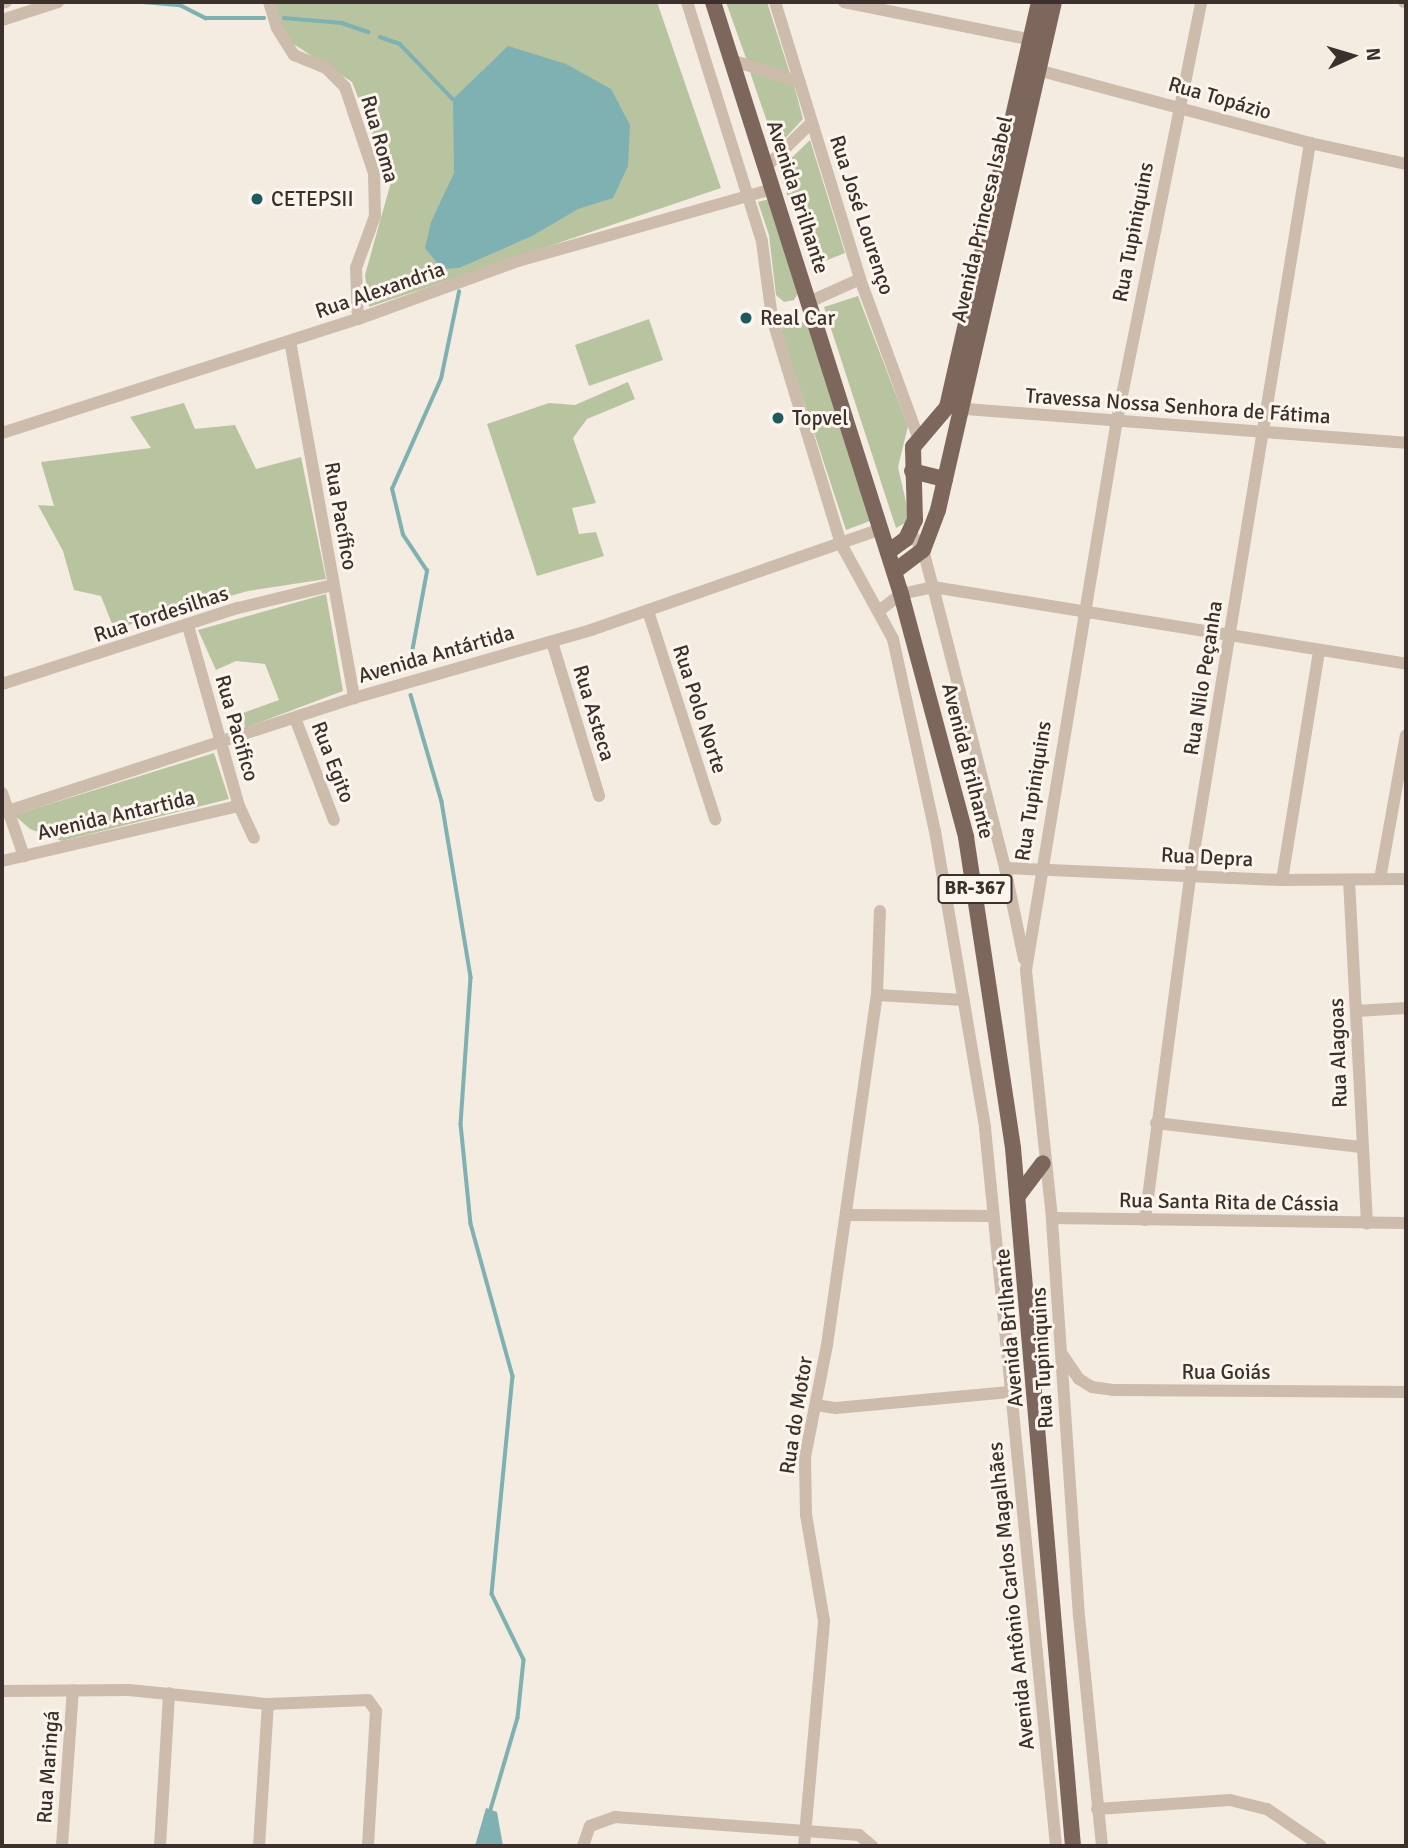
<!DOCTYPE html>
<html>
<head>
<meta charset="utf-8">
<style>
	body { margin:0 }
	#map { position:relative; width:1408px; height:1848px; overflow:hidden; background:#f4ebe1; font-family:Signika,sans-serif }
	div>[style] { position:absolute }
	.green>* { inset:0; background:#b8c4a0 }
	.water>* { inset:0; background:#7fb0b2 }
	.stream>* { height:3.5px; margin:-1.75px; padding:0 1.75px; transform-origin:1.75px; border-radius:1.75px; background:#7fb0b2 }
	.minor>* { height:12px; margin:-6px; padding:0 6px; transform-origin:6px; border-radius:6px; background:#cdbbac }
	.major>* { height:16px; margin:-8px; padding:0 8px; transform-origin:8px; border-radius:8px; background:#7d675c }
	.dots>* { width:19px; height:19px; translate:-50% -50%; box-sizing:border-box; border:4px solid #fbf5ee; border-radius:50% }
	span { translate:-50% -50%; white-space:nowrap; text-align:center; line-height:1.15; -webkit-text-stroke:6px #fbf5ee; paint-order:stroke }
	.shield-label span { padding:2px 5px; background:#fbf5ee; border:2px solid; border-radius:5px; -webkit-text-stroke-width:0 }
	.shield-label { font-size:19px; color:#3b302b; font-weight:700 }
	.street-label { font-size:21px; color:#3b302b }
	.poi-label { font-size:21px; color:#3b302b }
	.left { translate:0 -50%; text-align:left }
	.frame { position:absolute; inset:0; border:4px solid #3b302b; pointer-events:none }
	.north { position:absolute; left:1317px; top:21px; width:70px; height:70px; -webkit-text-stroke:5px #fbf5ee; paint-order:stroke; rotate:86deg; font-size:19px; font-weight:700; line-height:28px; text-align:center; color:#3b302b }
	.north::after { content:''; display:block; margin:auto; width:24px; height:32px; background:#3b302b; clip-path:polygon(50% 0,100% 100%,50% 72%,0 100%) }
</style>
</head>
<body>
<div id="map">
	<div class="green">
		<i style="clip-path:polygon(270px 2px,657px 2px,721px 188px,369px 307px,365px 275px,391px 182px,352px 82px,278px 34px)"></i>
		<i style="clip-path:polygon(726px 2px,767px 2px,790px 74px,747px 61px)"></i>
		<i style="clip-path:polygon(750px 72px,794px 85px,803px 119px,776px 148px)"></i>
		<i style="clip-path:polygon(810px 140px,845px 253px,820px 263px,810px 262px,779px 170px)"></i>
		<i style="clip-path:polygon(769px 199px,798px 293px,794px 300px,784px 302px,776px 295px,769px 235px,758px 202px)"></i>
		<i style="clip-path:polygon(858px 296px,908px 426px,898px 467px,910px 520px,896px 528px,824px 307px)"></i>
		<i style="clip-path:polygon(649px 319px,663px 360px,589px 386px,575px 345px)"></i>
		<i style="clip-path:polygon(795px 321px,808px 323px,870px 521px,846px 530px,781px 332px,784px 322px)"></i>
		<i style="clip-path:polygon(628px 382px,635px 399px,587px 419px,573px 438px,596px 503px,572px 508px,579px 534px,596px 532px,604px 556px,537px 576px,487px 424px,549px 403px,575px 405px)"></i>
		<i style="clip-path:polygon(184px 403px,195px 429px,235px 425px,256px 469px,301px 457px,326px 579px,248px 591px,114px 629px,101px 596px,74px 590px,63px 551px,38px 505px,54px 506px,41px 462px,151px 448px,130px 417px)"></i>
		<i style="clip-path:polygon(326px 594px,343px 691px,245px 728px,243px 713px,279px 700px,265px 664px,236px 661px,216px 670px,198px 630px)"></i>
		<i style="clip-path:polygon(214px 753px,229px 799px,62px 841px,30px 829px,14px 815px)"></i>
	</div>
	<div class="water">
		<i style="clip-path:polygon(508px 46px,566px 64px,611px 89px,630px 125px,628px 166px,613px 198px,578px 209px,532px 236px,459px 268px,442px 269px,425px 248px,431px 222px,454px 173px,453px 99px)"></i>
		<i style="clip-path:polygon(486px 1808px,497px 1812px,503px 1846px,475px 1846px)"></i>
	</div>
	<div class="stream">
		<i style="left:143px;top:2px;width:37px;rotate:5deg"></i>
		<i style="left:180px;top:5px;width:29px;rotate:27deg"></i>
		<i style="left:206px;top:18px;width:58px"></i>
		<i style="left:284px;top:18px;width:58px;rotate:4.9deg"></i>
		<i style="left:342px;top:23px;width:28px;rotate:19deg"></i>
		<i style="left:380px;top:37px;width:21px;rotate:19deg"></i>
		<i style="left:400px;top:44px;width:76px;rotate:46.1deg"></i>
		<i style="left:410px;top:663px;width:94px;rotate:-79.5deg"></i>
		<i style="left:427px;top:571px;width:43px;rotate:-123.7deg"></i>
		<i style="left:403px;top:535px;width:47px;rotate:-103.4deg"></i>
		<i style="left:392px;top:489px;width:120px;rotate:-66deg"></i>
		<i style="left:441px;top:379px;width:89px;rotate:-78.3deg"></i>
		<i style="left:411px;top:695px;width:111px;rotate:73.8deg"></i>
		<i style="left:442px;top:802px;width:178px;rotate:80.6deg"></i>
		<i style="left:471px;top:978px;width:146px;rotate:93.9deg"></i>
		<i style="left:461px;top:1124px;width:100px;rotate:84.3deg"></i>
		<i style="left:471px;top:1224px;width:158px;rotate:74.6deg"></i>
		<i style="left:513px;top:1376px;width:219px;rotate:95.5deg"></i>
		<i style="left:492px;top:1594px;width:73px;rotate:64.1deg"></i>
		<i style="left:524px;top:1660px;width:58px;rotate:95.9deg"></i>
		<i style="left:518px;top:1718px;width:96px;rotate:106.4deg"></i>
	</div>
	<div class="minor">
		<i style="left:269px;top:2px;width:27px;rotate:73deg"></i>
		<i style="left:277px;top:28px;width:32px;rotate:58deg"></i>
		<i style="left:294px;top:55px;width:35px;rotate:22deg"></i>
		<i style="left:326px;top:68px;width:27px;rotate:45deg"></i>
		<i style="left:345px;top:87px;width:91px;rotate:71.4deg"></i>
		<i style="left:374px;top:173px;width:43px;rotate:88.7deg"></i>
		<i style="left:375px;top:216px;width:55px;rotate:110.1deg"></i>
		<i style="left:356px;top:268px;width:51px;rotate:87.8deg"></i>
		<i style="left:687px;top:2px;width:251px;rotate:72.6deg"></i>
		<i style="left:762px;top:242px;width:77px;rotate:82.5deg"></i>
		<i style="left:772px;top:318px;width:236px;rotate:73deg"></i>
		<i style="left:841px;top:544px;width:108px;rotate:61.3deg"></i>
		<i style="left:893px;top:639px;width:197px;rotate:77.7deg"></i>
		<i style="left:935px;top:831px;width:301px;rotate:80.4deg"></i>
		<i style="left:985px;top:1128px;width:722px;rotate:84.35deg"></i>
		<i style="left:775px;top:2px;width:290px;rotate:72.9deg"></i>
		<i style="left:860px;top:279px;width:171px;rotate:69.8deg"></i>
		<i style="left:844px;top:2px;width:198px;rotate:11.4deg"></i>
		<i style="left:1404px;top:2px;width:2px"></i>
		<i style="left:2px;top:3px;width:4px;rotate:-14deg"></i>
		<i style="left:2px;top:20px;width:59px;rotate:-17.8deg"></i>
		<i style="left:731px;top:60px;width:72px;rotate:17.7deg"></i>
		<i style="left:1030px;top:68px;width:290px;rotate:15deg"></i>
		<i style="left:1310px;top:143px;width:98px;rotate:12.3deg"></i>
		<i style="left:766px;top:167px;width:64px;rotate:-44.4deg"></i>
		<i style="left:809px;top:302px;width:56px;rotate:-24.3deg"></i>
		<i style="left:290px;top:341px;width:363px;rotate:79.8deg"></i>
		<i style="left:953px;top:408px;width:454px;rotate:4.4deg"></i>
		<i style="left:2px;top:433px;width:374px;rotate:-17.8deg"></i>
		<i style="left:358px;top:319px;width:170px;rotate:-19.9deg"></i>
		<i style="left:518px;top:261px;width:264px;rotate:-15.8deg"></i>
		<i style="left:910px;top:532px;width:22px;rotate:54deg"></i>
		<i style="left:923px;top:550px;width:38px;rotate:75deg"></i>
		<i style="left:933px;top:587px;width:290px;rotate:75.6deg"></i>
		<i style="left:1005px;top:868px;width:93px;rotate:78.2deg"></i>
		<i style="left:880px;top:610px;width:26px;rotate:-37deg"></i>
		<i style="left:901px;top:594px;width:33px;rotate:-12deg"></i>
		<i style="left:933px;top:587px;width:479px;rotate:9.2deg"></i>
		<i style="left:648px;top:611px;width:219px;rotate:72.1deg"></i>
		<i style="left:188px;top:626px;width:187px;rotate:74.2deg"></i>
		<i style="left:239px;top:806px;width:35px;rotate:65deg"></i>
		<i style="left:552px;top:642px;width:161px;rotate:73deg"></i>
		<i style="left:2px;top:684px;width:248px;rotate:-17.9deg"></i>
		<i style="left:238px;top:608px;width:98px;rotate:-13.6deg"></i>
		<i style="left:295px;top:718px;width:109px;rotate:69.1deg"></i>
		<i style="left:2px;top:793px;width:67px;rotate:70.8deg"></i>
		<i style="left:2px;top:813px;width:370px;rotate:-18.1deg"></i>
		<i style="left:354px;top:698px;width:247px;rotate:-16deg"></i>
		<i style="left:591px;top:630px;width:307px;rotate:-19.2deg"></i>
		<i style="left:2px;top:861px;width:243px;rotate:-13.1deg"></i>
		<i style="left:1005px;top:868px;width:277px;rotate:2.5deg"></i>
		<i style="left:1282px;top:880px;width:124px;rotate:-0.5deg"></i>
		<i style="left:1380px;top:879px;width:146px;rotate:-79.8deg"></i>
		<i style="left:1282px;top:880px;width:231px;rotate:-80.8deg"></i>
		<i style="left:1349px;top:880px;width:344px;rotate:87deg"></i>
		<i style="left:877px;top:995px;width:87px;rotate:3.3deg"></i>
		<i style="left:1356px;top:1011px;width:50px;rotate:-3.4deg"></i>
		<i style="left:1156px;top:1123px;width:206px;rotate:6.7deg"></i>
		<i style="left:846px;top:1215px;width:147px;rotate:0.4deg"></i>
		<i style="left:1052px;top:1218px;width:354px;rotate:0.8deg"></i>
		<i style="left:1145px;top:1220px;width:347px;rotate:-82.5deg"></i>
		<i style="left:1190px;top:876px;width:743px;rotate:-80.7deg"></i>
		<i style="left:1062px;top:1354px;width:30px;rotate:56deg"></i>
		<i style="left:1079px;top:1379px;width:15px;rotate:32deg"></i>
		<i style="left:1092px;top:1387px;width:21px;rotate:8deg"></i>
		<i style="left:1113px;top:1390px;width:293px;rotate:0.4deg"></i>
		<i style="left:816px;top:1405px;width:20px;rotate:9deg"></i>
		<i style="left:836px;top:1408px;width:174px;rotate:-5.3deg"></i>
		<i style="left:2px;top:1691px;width:127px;rotate:-0.5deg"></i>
		<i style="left:129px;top:1690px;width:140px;rotate:5.8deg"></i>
		<i style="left:268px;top:1704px;width:100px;rotate:-2.3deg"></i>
		<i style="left:368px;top:1700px;width:14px;rotate:54deg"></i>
		<i style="left:376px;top:1711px;width:135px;rotate:93.4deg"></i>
		<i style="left:1097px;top:1809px;width:133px;rotate:-3.9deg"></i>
		<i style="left:1230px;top:1800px;width:38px;rotate:14deg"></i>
		<i style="left:1267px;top:1809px;width:65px;rotate:34.4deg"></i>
		<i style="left:62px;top:1846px;width:156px;rotate:-86deg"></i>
		<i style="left:160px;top:1846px;width:153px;rotate:-86.6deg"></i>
		<i style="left:259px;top:1846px;width:142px;rotate:-86.4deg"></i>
		<i style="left:583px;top:1846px;width:21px;rotate:-71deg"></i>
		<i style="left:590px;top:1826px;width:27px;rotate:-20deg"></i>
		<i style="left:615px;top:1817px;width:245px;rotate:4.2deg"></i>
		<i style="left:859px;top:1835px;width:17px;rotate:40deg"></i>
		<i style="left:804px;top:1846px;width:226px;rotate:-84.9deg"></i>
		<i style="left:824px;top:1621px;width:108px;rotate:-99.6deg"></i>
		<i style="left:806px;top:1515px;width:58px;rotate:-91deg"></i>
		<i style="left:805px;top:1457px;width:114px;rotate:-78.9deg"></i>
		<i style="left:827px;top:1345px;width:354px;rotate:-81.9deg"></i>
		<i style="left:877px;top:995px;width:84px;rotate:-88deg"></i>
		<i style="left:1102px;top:1846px;width:230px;rotate:-95.7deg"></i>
		<i style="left:1079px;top:1617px;width:400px;rotate:-93.9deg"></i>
		<i style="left:1052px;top:1218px;width:249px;rotate:-96deg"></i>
		<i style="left:1026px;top:970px;width:557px;rotate:-80.61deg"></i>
		<i style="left:1117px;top:420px;width:426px;rotate:-78.6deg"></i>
	</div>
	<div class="major">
		<i style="left:713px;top:2px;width:621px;rotate:72.38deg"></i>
		<i style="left:901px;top:594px;width:252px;rotate:75deg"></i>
		<i style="left:966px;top:837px;width:315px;rotate:81.4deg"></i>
		<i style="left:1013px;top:1148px;width:701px;rotate:85.09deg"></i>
		<i style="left:912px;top:471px;width:34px;rotate:14deg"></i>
		<i style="left:888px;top:552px;width:22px;rotate:-36deg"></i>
		<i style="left:906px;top:539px;width:21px;rotate:-65deg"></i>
		<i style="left:915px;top:520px;width:73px;rotate:-91.6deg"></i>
		<i style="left:913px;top:447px;width:52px;rotate:-49.6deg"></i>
		<i style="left:947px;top:407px;width:415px;rotate:-77.2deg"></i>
		<i style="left:895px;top:571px;width:35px;rotate:-37deg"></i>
		<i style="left:923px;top:550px;width:43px;rotate:-69.4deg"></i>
		<i style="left:938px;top:510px;width:521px;rotate:-77.14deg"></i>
		<i style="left:1018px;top:1196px;width:41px;rotate:-52.9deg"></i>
	</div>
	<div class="dots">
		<i style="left:257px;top:199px;background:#1f5a5e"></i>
		<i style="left:746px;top:318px;background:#1f5a5e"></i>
		<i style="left:778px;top:418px;background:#1f5a5e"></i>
	</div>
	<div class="shield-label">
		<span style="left:975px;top:889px">BR-367</span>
	</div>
	<div class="street-label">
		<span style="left:1220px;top:98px;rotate:16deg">Rua Topázio</span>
		<span style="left:380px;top:139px;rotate:74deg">Rua Roma</span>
		<span style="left:798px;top:197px;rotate:72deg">Avenida Brilhante</span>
		<span style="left:862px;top:215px;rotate:72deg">Rua José Lourenço</span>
		<span style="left:982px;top:219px;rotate:-77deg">Avenida Princesa Isabel</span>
		<span style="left:1133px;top:232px;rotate:-79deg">Rua Tupiniquins</span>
		<span style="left:380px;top:290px;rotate:-19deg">Rua Alexandria</span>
		<span style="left:1178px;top:406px;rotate:4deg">Travessa Nossa Senhora de Fátima</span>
		<span style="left:341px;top:516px;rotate:80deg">Rua Pacífico</span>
		<span style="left:161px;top:614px;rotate:-18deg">Rua Tordesilhas</span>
		<span style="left:436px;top:654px;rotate:-16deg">Avenida Antártida</span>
		<span style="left:1203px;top:678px;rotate:-81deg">Rua Nilo Peçanha</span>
		<span style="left:700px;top:709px;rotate:72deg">Rua Polo Norte</span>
		<span style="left:594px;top:713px;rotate:73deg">Rua Asteca</span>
		<span style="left:237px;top:728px;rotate:74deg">Rua Pacifico</span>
		<span style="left:968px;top:761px;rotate:76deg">Avenida Brilhante</span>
		<span style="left:333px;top:762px;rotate:69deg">Rua Egito</span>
		<span style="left:1033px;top:791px;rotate:-81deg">Rua Tupiniquins</span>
		<span style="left:116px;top:815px;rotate:-13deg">Avenida Antartida</span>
		<span style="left:1207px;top:857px;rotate:3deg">Rua Depra</span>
		<span style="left:1338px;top:1053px;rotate:-92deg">Rua Alagoas</span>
		<span style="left:1229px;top:1202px;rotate:1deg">Rua Santa Rita de Cássia</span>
		<span style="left:1009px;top:1328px;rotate:-95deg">Avenida Brilhante</span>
		<span style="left:1042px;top:1358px;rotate:-93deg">Rua Tupiniquins</span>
		<span style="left:1226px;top:1372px">Rua Goiás</span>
		<span style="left:796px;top:1415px;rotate:-81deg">Rua do Motor</span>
		<span style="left:1011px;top:1596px;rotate:-96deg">Avenida Antônio Carlos Magalhães</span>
		<span style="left:48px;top:1767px;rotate:-86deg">Rua Maringá</span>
	</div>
	<div class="poi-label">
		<span class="left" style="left:271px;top:199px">CETEPSII</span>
		<span class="left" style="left:760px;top:318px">Real Car</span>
		<span class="left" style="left:792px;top:418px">Topvel</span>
	</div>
	<div class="frame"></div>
	<div class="north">N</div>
</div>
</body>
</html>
